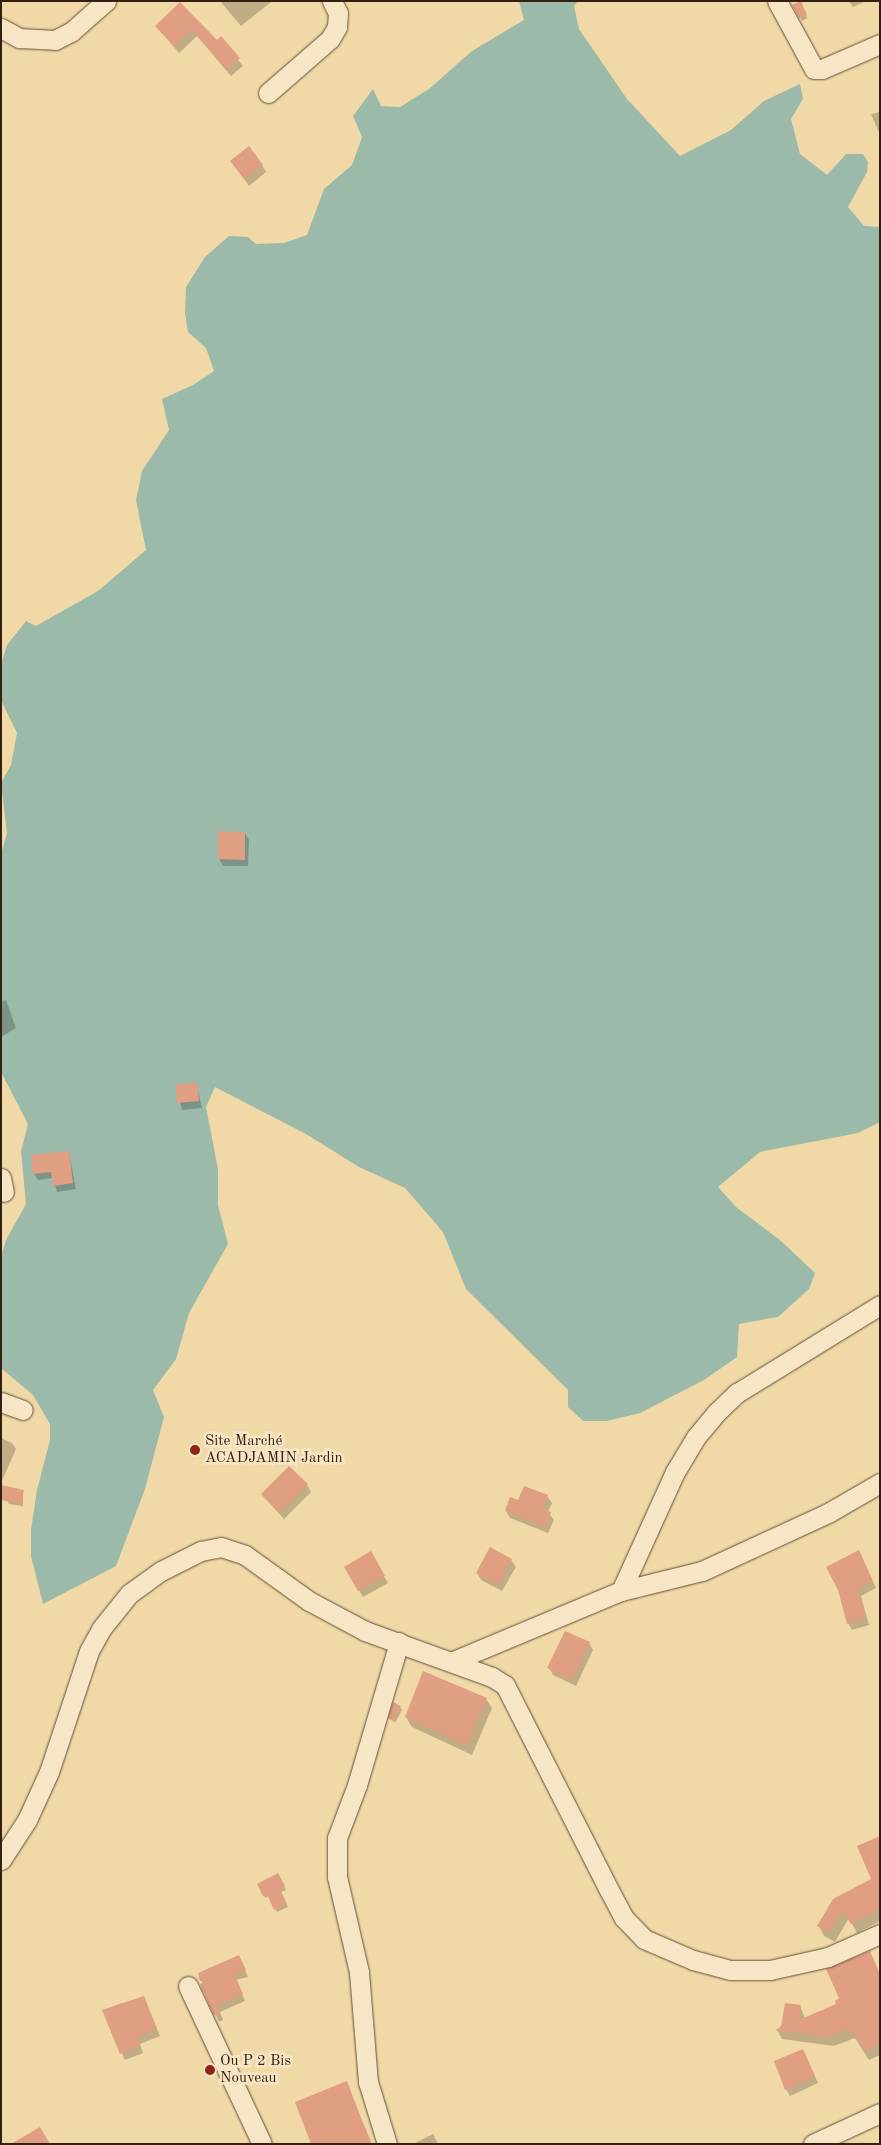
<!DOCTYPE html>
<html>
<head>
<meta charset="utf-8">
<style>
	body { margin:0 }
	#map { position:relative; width:881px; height:2145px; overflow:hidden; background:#f1d9a7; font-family:"Old Standard TT",serif }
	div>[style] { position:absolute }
	.water>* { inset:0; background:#9bbaa9 }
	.shadow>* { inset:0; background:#0003 }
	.building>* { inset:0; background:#e09e82 }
	.roads { filter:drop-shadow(0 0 1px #624e36) drop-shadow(0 0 1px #624e36) }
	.street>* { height:19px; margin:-9.5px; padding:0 9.5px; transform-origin:9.5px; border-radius:9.5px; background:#f6e6c6 }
	.dots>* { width:14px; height:14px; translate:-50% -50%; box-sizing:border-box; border:2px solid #f6e6c6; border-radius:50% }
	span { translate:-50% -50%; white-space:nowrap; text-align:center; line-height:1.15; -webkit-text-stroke:5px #f6e6c6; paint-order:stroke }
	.poi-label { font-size:15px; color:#332010 }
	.left { translate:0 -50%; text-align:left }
	.frame { position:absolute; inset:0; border:2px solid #332010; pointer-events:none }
</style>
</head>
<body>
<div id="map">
	<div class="water">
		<i style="clip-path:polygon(519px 1px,578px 1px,574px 6px,579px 29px,627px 99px,680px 156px,731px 130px,764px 101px,800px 84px,803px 99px,791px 119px,800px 154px,827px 175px,846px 154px,863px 154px,868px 162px,867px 172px,848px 207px,864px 226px,880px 227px,880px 1122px,858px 1133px,760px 1152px,718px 1187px,736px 1207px,780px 1240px,815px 1273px,809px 1289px,778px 1317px,739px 1324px,737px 1357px,704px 1380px,640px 1413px,607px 1421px,583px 1421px,568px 1407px,568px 1390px,466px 1289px,443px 1232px,405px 1188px,359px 1167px,306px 1134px,215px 1087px,206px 1107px,218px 1169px,218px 1205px,228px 1244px,189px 1313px,176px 1359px,153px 1390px,164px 1417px,145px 1489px,116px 1566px,43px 1604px,31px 1556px,31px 1530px,37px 1490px,50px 1440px,50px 1424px,33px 1395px,1px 1368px,1px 1257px,6px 1240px,26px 1204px,21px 1151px,28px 1124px,1px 1072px,1px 854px,7px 833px,1px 783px,11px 765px,17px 733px,1px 700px,1px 665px,7px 645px,26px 621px,36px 626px,98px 591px,146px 550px,136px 500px,142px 471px,169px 430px,162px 399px,193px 385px,214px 371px,206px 348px,188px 332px,185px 313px,186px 287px,205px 257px,229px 236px,248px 237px,256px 244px,284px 243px,307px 235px,324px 189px,352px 165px,362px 137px,353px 116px,373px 89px,381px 106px,400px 107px,429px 89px,472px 51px,524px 20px)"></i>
	</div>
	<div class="shadow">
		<i style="clip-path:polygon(220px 1px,270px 1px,271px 2px,241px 26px)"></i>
		<i style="clip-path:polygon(849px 1px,866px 1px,853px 7px)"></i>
		<i style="clip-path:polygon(180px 4px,217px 41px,221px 38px,243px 66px,231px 76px,197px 36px,179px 53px,156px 26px)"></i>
		<i style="clip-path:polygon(794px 5px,802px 5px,807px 18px,802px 21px)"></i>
		<i style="clip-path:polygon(880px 112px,880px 135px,871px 114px)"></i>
		<i style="clip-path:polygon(262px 165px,266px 172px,249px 186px,236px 168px)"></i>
		<i style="clip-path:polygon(245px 833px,249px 840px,248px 866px,223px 866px,219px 859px)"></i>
		<i style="clip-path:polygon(6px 1000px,16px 1028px,1px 1037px,1px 1002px)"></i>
		<i style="clip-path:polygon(196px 1083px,202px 1108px,182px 1110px,176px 1086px)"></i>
		<i style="clip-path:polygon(69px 1153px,76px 1189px,57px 1192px,53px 1178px,38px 1180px,34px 1174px)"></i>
		<i style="clip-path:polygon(1px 1438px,12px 1443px,16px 1449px,1px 1483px)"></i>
		<i style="clip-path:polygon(307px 1485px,311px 1492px,284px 1519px,262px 1495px)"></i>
		<i style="clip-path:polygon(23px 1491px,23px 1506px,9px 1504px,7px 1501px)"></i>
		<i style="clip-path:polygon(547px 1496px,552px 1503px,548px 1512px,554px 1520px,548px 1533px,510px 1518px,506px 1511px,519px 1502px)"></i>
		<i style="clip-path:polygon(370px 1553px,388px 1583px,363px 1597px,345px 1567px)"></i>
		<i style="clip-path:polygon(862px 1559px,876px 1588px,861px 1596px,869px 1625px,852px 1630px,848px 1623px)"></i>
		<i style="clip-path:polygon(511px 1560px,516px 1567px,502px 1591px,481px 1580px,477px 1573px)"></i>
		<i style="clip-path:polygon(589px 1643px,593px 1650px,576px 1686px,553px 1675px,549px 1668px)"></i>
		<i style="clip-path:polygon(486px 1699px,492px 1708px,472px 1755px,412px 1727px,406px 1717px)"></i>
		<i style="clip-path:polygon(400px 1707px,402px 1710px,395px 1723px,390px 1718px)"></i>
		<i style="clip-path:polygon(880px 1837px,880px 1921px,857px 1933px,849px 1918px,835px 1942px,824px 1936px,819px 1926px,873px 1880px)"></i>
		<i style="clip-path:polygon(278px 1874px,286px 1890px,281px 1892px,288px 1907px,277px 1912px,269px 1896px,265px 1898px,259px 1884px)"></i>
		<i style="clip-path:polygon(242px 1963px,248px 1977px,236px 1980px,245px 2001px,220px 2012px,223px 2020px,219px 2022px,201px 1980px)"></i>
		<i style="clip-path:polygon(880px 1974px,880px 2055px,869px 2060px,855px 2038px,834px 2046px,782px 2039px,777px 2030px,800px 2006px,805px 2018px,838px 2004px)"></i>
		<i style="clip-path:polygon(122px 2003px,123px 2006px,147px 2005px,160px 2036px,140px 2044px,143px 2053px,125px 2060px,103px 2011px)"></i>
		<i style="clip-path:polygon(803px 2050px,818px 2083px,790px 2096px,786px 2089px)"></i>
		<i style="clip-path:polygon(346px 2083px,372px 2144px,313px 2144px)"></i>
		<i style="clip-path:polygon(433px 2134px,438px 2144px,413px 2144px)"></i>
	</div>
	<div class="building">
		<i style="clip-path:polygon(801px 1px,807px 15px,799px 18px,792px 5px)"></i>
		<i style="clip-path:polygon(180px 2px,217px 40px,221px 36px,240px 58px,226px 70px,192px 29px,174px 46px,155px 26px)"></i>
		<i style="clip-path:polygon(249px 146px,263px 165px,244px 179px,230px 161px)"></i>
		<i style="clip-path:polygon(218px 831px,245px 832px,245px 860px,218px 859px)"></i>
		<i style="clip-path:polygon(197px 1082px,199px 1101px,177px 1103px,175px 1085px)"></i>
		<i style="clip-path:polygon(69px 1151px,73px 1183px,53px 1186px,51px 1172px,33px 1174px,31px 1155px)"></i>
		<i style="clip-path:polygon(289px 1466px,308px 1484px,280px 1513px,261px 1494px)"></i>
		<i style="clip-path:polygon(1px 1485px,24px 1490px,21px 1504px,1px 1500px)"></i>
		<i style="clip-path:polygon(524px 1486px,548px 1495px,543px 1509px,551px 1512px,545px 1527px,505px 1511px,510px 1497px,518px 1500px)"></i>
		<i style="clip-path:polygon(490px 1547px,512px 1559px,498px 1585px,476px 1573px)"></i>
		<i style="clip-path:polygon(859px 1550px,873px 1581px,858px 1589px,866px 1618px,847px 1624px,838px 1590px,826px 1567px)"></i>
		<i style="clip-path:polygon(371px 1551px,385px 1576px,358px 1591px,344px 1567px)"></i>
		<i style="clip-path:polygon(565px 1631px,590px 1642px,572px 1680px,547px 1668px)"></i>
		<i style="clip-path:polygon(423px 1671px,487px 1698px,467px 1746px,405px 1717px)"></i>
		<i style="clip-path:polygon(393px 1702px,401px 1706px,393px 1721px,388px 1718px)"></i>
		<i style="clip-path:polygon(880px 1836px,880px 1909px,851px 1924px,843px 1910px,829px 1933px,817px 1926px,833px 1899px,871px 1879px,857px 1846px)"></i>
		<i style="clip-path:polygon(278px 1873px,285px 1886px,280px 1889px,287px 1904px,274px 1910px,267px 1894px,263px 1896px,257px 1884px)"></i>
		<i style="clip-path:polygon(870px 1951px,880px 1974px,880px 2044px,863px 2051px,855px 2032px,851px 2034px,849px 2029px,828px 2037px,775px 2030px,781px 2027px,785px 2003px,801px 2005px,799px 2020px,836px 2004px,835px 2001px,839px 1998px,826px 1969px)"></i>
		<i style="clip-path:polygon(239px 1955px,246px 1970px,234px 1973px,243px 1994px,217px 2005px,220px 2013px,214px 2016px,200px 1984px,210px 1980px,200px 1981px,198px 1973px)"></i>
		<i style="clip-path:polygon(144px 1996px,157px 2029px,137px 2037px,140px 2045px,120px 2054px,102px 2010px)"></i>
		<i style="clip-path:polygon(803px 2049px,815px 2076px,785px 2090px,774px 2061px)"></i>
		<i style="clip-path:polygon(347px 2081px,371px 2144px,311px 2144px,295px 2102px)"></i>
		<i style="clip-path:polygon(40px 2127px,50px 2144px,11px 2144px)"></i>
	</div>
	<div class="roads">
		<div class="street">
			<i style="left:777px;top:1px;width:77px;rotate:61.4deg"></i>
			<i style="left:814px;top:69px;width:8px"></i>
			<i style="left:822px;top:69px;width:63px;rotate:-23.3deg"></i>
			<i style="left:1px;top:28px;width:21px;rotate:29deg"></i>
			<i style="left:19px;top:38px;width:36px;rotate:3deg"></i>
			<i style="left:55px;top:40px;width:18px;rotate:-27deg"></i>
			<i style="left:71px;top:32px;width:47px;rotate:-41.5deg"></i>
			<i style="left:268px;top:93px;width:82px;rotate:-41.1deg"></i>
			<i style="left:330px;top:39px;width:14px;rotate:-60deg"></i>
			<i style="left:337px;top:27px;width:14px;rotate:-86deg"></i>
			<i style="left:338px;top:13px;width:13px;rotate:-117deg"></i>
			<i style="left:1px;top:1178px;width:14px;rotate:78deg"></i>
			<i style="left:1px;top:1402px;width:23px;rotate:20deg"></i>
			<i style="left:621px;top:1591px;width:131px;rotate:-65.6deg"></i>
			<i style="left:675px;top:1472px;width:41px;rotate:-59deg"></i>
			<i style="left:696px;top:1437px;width:33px;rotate:-50deg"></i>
			<i style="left:717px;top:1412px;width:28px;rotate:-44deg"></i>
			<i style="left:737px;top:1393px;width:168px;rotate:-31.6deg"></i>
			<i style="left:451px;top:1662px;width:184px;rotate:-22.7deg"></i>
			<i style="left:621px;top:1591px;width:83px;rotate:-13.9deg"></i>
			<i style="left:702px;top:1571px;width:139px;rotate:-24.7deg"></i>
			<i style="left:828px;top:1513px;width:60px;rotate:-30deg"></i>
			<i style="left:1px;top:1860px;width:48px;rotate:-57deg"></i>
			<i style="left:27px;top:1820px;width:53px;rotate:-65.4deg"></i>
			<i style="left:49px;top:1772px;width:127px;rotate:-71.7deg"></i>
			<i style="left:89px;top:1651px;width:25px;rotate:-61deg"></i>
			<i style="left:101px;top:1629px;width:45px;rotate:-51.3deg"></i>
			<i style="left:129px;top:1594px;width:39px;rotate:-36deg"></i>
			<i style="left:161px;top:1571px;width:45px;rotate:-26.6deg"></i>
			<i style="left:201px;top:1551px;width:20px;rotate:-11deg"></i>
			<i style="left:221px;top:1547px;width:25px;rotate:18deg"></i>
			<i style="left:245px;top:1555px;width:79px;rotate:35.7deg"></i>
			<i style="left:309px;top:1601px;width:64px;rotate:28.2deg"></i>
			<i style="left:365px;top:1631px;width:135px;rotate:19.9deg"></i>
			<i style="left:492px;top:1677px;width:15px;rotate:32deg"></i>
			<i style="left:505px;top:1685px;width:230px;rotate:63.1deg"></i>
			<i style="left:609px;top:1890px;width:32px;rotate:62deg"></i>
			<i style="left:624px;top:1918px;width:29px;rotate:46deg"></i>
			<i style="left:644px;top:1939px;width:53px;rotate:23.2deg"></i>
			<i style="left:693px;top:1960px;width:38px;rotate:15deg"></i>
			<i style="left:730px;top:1970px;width:40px"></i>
			<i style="left:770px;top:1970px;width:59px;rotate:-12.6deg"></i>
			<i style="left:828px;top:1957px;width:57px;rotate:-23.9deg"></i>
			<i style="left:188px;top:1986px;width:174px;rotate:64.9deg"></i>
			<i style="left:387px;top:2144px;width:65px;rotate:-107deg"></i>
			<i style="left:368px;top:2082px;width:110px;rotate:-94.7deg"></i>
			<i style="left:359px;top:1972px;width:98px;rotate:-103deg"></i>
			<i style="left:337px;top:1877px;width:39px;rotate:-90deg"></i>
			<i style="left:337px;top:1838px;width:57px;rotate:-69.3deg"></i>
			<i style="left:357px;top:1785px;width:149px;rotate:-73.6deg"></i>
			<i style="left:813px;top:2144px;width:74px;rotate:-24.8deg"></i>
		</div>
	</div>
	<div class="dots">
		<i style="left:195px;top:1450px;background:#8f2418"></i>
		<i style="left:210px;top:2070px;background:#8f2418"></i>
	</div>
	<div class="poi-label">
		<span class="left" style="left:205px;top:1450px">Site Marché<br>ACADJAMIN Jardin</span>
		<span class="left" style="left:220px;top:2070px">Ou P 2 Bis<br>Nouveau</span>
	</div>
	<div class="frame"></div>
</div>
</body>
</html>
